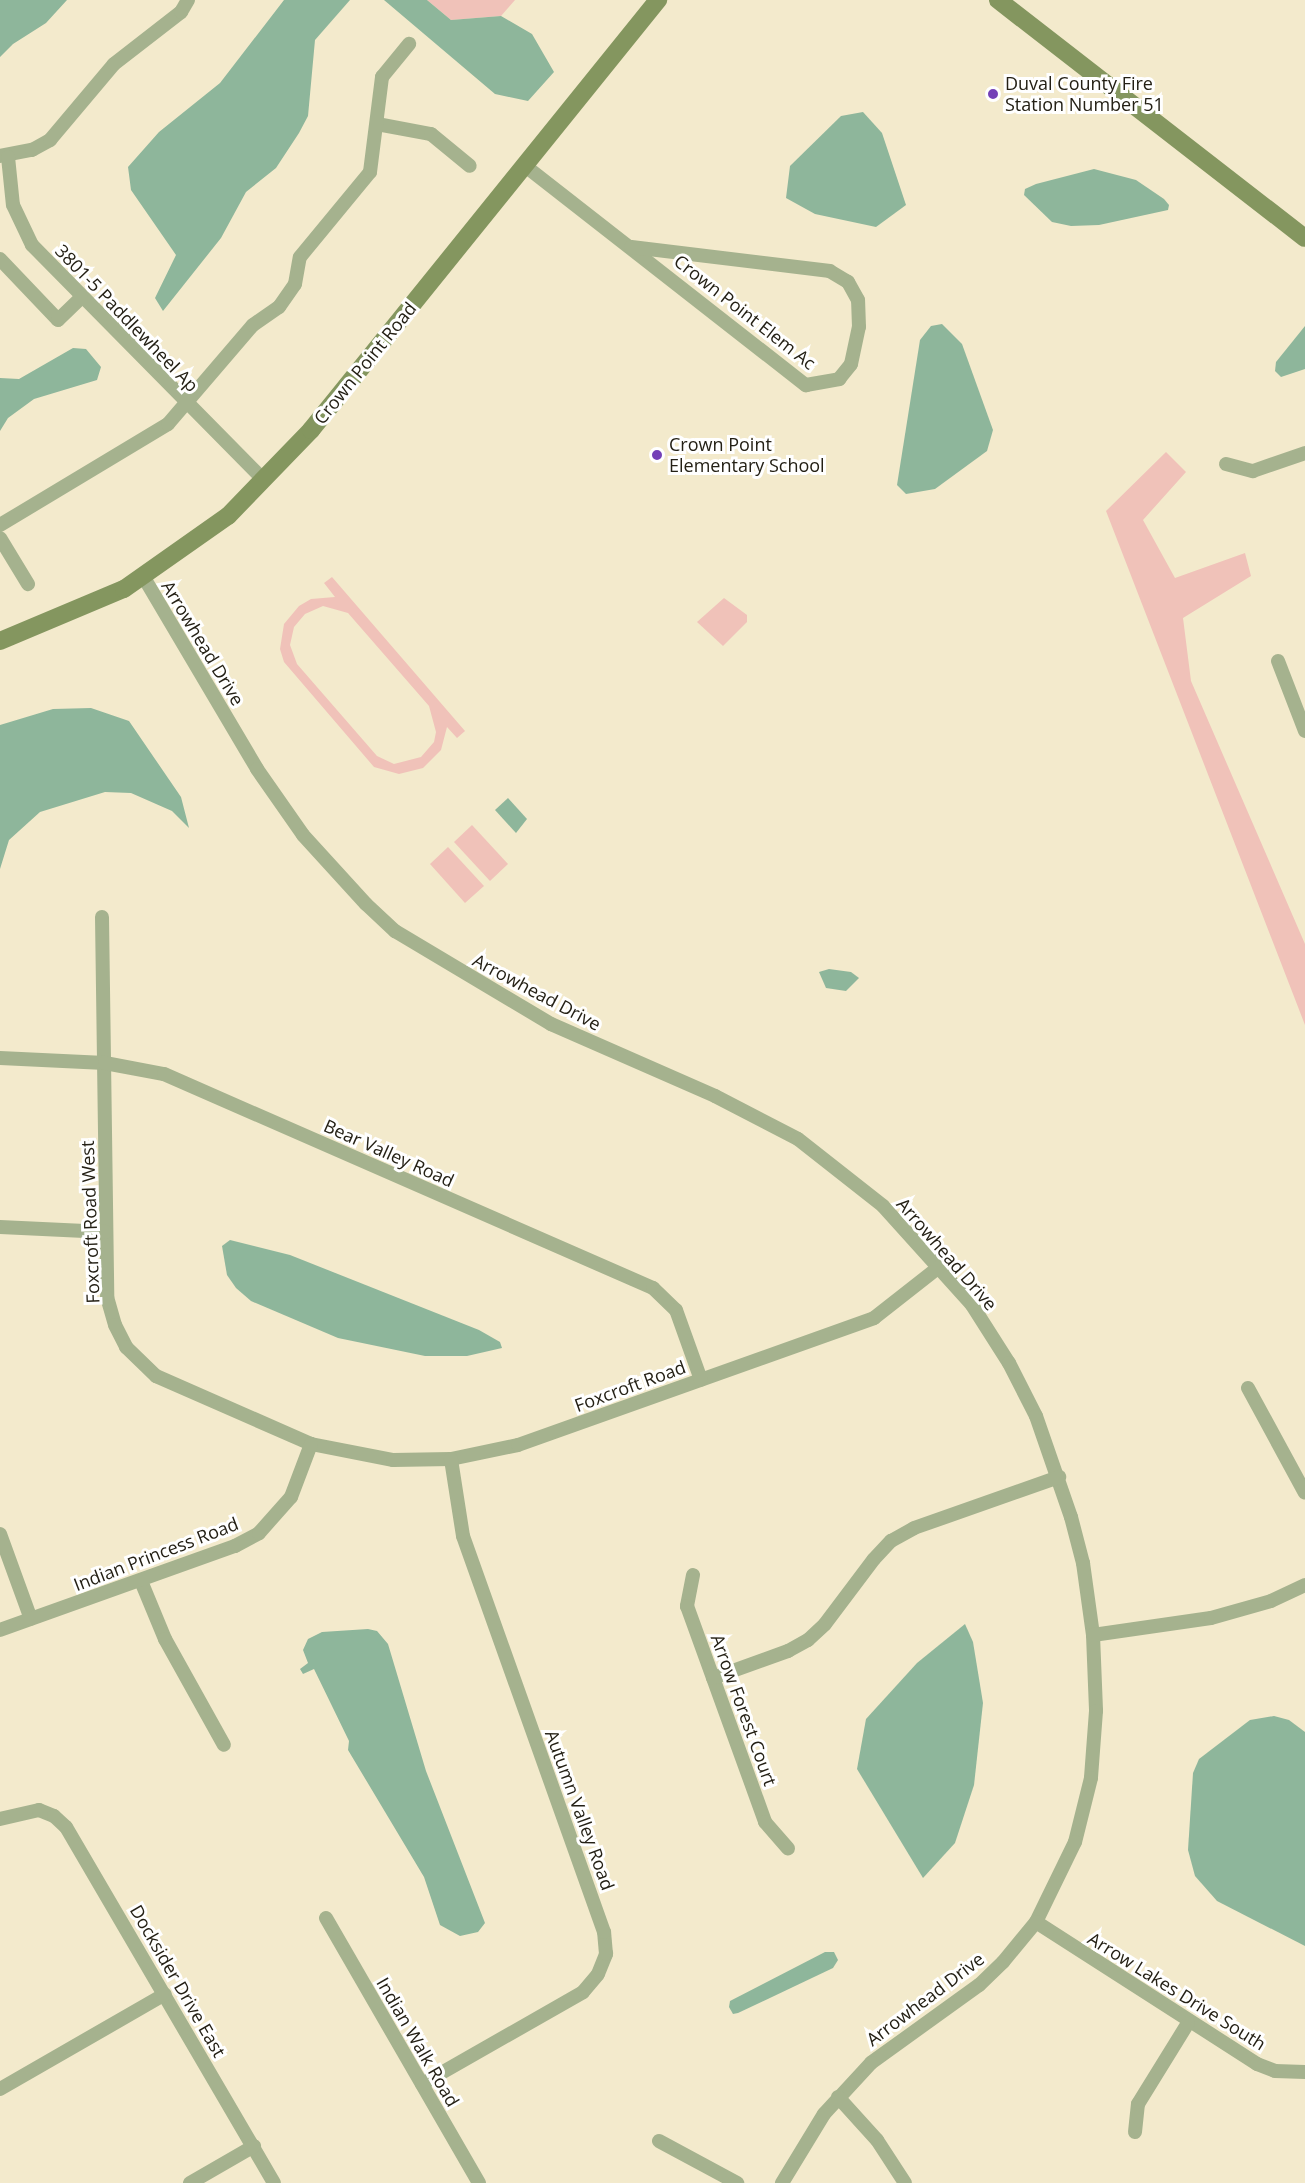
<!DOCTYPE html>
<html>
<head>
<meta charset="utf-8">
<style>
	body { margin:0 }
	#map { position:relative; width:1305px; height:2183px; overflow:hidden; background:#f3eacc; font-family:"Open Sans",sans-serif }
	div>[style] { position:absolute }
	.green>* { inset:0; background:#f0c2b9 }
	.water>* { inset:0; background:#8eb69b }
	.street>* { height:14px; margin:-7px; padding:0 7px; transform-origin:7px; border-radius:7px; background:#a5b28e }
	.secondary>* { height:18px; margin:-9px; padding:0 9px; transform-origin:9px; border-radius:9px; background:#84965f }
	.dots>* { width:16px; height:16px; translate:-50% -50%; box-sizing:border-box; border:3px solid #fff; border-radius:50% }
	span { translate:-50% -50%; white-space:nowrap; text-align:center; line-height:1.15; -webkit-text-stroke:6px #fff; paint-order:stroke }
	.poi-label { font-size:18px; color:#242015 }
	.left { translate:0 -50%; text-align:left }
	.street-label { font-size:18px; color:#242015 }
</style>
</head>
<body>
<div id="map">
	<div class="green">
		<i style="clip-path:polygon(427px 0,515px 0,501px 16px,451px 20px)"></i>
		<i style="clip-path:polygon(1166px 452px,1186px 472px,1143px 520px,1175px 578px,1245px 553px,1251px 576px,1183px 618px,1191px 681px,1305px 944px,1305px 1025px,1106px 511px)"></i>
		<i style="clip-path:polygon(evenodd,332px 577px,465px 731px,457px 738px,447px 727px,441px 750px,423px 768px,399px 774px,374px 767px,284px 662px,280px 649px,284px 624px,299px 606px,311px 599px,335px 597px,324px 583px,332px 577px,323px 606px,348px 613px,429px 706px,436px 732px,434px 742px,421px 757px,394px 764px,377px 756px,297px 664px,290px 645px,294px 627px,305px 614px,323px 606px)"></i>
		<i style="clip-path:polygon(724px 598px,747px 615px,747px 622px,723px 646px,697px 622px)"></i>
		<i style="clip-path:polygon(472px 825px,508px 864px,490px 881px,454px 842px)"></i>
		<i style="clip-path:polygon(448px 847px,484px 886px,465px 903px,430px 864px)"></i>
	</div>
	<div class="water">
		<i style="clip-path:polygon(0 0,67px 0,46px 23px,13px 44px,0 57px)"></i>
		<i style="clip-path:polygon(284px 0,350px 0,315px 40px,308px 116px,299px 133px,276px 168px,246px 192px,221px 238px,163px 311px,155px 298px,176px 255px,131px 190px,128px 167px,159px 132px,220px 83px)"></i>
		<i style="clip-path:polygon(384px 0,427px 0,451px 20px,501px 16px,532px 34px,554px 72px,528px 101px,495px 94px)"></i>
		<i style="clip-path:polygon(863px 112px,882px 133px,906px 205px,876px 227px,815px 214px,786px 198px,790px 166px,841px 116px)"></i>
		<i style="clip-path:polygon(1094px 169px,1136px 180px,1164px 199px,1169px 205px,1168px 210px,1099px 225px,1071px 226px,1052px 222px,1024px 195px,1025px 189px,1036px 184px)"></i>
		<i style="clip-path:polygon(942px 324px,962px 344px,993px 430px,987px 451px,935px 489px,906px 494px,897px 485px,920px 340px,931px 326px)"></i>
		<i style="clip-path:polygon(1305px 326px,1305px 369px,1281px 377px,1275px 371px,1276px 362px)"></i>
		<i style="clip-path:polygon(73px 348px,86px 349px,101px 367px,97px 380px,34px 399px,8px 418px,0 431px,0 378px,19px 379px)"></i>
		<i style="clip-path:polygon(91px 708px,129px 721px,181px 797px,189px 828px,172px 811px,131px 793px,105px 792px,40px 812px,9px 840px,0 869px,0 725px,53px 709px)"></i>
		<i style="clip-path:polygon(508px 798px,527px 819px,516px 833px,495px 810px)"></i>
		<i style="clip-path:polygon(829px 969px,851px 972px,859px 978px,846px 991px,826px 988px,819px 972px)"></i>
		<i style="clip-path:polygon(230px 1240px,290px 1255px,479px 1330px,500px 1342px,502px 1348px,467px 1356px,425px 1356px,338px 1338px,251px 1301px,236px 1288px,227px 1275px,222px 1246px)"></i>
		<i style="clip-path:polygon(965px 1624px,973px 1642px,983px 1703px,974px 1785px,955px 1843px,923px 1878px,857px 1769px,866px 1719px,917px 1663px)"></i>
		<i style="clip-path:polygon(368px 1629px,377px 1631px,388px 1644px,426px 1771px,485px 1923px,478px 1932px,460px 1936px,440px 1925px,424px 1877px,348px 1750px,349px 1741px,314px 1669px,303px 1674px,300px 1669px,308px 1663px,303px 1650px,308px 1639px,322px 1632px)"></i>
		<i style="clip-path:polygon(1274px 1716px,1289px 1720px,1305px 1732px,1305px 1946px,1217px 1901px,1195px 1876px,1188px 1850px,1193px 1773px,1199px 1759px,1250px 1720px)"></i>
		<i style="clip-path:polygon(825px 1952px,834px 1952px,838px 1960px,833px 1968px,738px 2013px,733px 2014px,729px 2007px,730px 2001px)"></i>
	</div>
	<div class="street">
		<i style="left:377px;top:124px;width:55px;rotate:10.5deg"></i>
		<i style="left:431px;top:134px;width:50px;rotate:39.4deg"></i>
		<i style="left:0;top:156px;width:33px;rotate:-11deg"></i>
		<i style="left:32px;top:150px;width:21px;rotate:-29deg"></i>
		<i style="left:50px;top:140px;width:99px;rotate:-49.9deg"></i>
		<i style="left:114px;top:64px;width:85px;rotate:-37.8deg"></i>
		<i style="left:181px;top:12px;width:14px;rotate:-60deg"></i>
		<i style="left:8px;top:157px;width:48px;rotate:84.1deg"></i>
		<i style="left:13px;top:205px;width:44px;rotate:64.6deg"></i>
		<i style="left:32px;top:245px;width:330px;rotate:45.4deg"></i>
		<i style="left:524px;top:165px;width:358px;rotate:38deg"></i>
		<i style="left:806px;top:385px;width:34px;rotate:-10deg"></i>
		<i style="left:839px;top:379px;width:19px;rotate:-51deg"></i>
		<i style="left:851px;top:364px;width:38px;rotate:-78deg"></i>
		<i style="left:859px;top:327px;width:27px;rotate:-92deg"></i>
		<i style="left:858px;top:300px;width:21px;rotate:-119deg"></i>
		<i style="left:848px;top:282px;width:21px;rotate:-149deg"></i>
		<i style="left:830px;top:271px;width:200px;rotate:-173.1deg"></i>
		<i style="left:0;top:259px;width:84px;rotate:46.4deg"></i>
		<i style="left:58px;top:320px;width:32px;rotate:-44deg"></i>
		<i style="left:1226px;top:464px;width:28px;rotate:15deg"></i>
		<i style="left:1253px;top:471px;width:55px;rotate:-19.1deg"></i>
		<i style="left:0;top:525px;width:196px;rotate:-31deg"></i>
		<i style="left:168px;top:424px;width:130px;rotate:-49.4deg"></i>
		<i style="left:253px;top:325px;width:32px;rotate:-35deg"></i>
		<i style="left:279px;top:307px;width:28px;rotate:-55deg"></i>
		<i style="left:295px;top:284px;width:27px;rotate:-80deg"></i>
		<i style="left:300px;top:257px;width:110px;rotate:-50.5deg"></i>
		<i style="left:370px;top:172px;width:96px;rotate:-82.8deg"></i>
		<i style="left:382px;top:77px;width:43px;rotate:-50.7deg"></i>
		<i style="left:0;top:538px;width:54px;rotate:58.7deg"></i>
		<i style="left:143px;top:576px;width:224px;rotate:59.4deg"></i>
		<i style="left:257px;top:769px;width:80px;rotate:55.1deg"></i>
		<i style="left:303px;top:835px;width:93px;rotate:47.6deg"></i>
		<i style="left:366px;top:904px;width:40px;rotate:43deg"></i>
		<i style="left:395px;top:931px;width:182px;rotate:30.8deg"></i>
		<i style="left:551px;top:1024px;width:179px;rotate:23.7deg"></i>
		<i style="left:715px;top:1096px;width:93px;rotate:27.4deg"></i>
		<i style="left:798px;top:1139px;width:108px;rotate:38.2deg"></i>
		<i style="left:883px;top:1206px;width:133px;rotate:48deg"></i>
		<i style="left:972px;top:1305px;width:69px;rotate:57.5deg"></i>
		<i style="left:1009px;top:1363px;width:59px;rotate:63deg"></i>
		<i style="left:1036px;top:1416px;width:107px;rotate:70.9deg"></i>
		<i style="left:1071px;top:1517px;width:48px;rotate:75.4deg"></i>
		<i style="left:1083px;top:1563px;width:73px;rotate:82.1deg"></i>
		<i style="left:1093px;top:1635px;width:76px;rotate:87.7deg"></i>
		<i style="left:1096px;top:1711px;width:67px;rotate:94.3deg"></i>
		<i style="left:1091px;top:1778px;width:66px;rotate:104deg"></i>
		<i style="left:1075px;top:1842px;width:89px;rotate:116deg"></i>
		<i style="left:1036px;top:1922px;width:52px;rotate:129.5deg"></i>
		<i style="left:1003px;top:1962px;width:33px;rotate:136deg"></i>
		<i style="left:979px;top:1985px;width:133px;rotate:144.2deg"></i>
		<i style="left:871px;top:2063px;width:69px;rotate:132.7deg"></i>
		<i style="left:824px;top:2114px;width:81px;rotate:121.3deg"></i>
		<i style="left:1278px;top:661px;width:75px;rotate:68.9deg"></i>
		<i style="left:102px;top:917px;width:380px;rotate:89.2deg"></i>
		<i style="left:107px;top:1297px;width:29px;rotate:74deg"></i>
		<i style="left:115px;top:1325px;width:25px;rotate:63deg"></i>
		<i style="left:126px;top:1347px;width:42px;rotate:44deg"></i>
		<i style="left:156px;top:1376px;width:169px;rotate:23.7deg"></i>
		<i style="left:311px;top:1444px;width:84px;rotate:11deg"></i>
		<i style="left:393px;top:1460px;width:58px;rotate:-1deg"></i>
		<i style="left:451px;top:1459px;width:68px;rotate:-11.8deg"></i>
		<i style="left:518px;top:1445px;width:378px;rotate:-19.6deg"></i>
		<i style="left:874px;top:1318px;width:83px;rotate:-38.1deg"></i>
		<i style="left:0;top:1058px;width:105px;rotate:2.7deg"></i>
		<i style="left:105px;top:1063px;width:60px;rotate:10.6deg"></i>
		<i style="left:164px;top:1074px;width:534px;rotate:23.64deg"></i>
		<i style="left:653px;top:1288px;width:32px;rotate:44deg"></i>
		<i style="left:676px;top:1310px;width:74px;rotate:70.3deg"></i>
		<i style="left:0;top:1227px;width:106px;rotate:2.7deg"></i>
		<i style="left:1248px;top:1388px;width:119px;rotate:61.5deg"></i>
		<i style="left:0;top:1534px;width:90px;rotate:70deg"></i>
		<i style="left:693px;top:1575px;width:32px;rotate:101deg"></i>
		<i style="left:687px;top:1606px;width:230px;rotate:70.1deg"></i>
		<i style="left:765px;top:1822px;width:35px;rotate:49deg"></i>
		<i style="left:141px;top:1581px;width:63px;rotate:67.5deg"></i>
		<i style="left:165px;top:1639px;width:121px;rotate:60.9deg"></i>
		<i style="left:0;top:1630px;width:250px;rotate:-19.7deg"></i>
		<i style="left:235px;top:1546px;width:27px;rotate:-28deg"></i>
		<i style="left:259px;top:1533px;width:48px;rotate:-48.4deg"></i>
		<i style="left:291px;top:1497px;width:57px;rotate:-69.3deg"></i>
		<i style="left:1093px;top:1635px;width:119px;rotate:-8.2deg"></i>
		<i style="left:1211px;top:1618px;width:62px;rotate:-15.8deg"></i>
		<i style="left:1271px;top:1601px;width:38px;rotate:-25deg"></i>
		<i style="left:713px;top:1678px;width:80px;rotate:-19.8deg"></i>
		<i style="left:788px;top:1651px;width:23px;rotate:-29deg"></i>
		<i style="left:808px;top:1640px;width:23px;rotate:-43deg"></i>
		<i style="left:825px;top:1624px;width:81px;rotate:-53deg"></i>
		<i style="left:874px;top:1559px;width:25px;rotate:-47deg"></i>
		<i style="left:891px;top:1541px;width:26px;rotate:-29deg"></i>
		<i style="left:914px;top:1528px;width:154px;rotate:-19.4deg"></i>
		<i style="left:0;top:1819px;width:40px;rotate:-13deg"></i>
		<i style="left:39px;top:1810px;width:16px;rotate:22deg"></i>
		<i style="left:54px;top:1816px;width:16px;rotate:43deg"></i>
		<i style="left:66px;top:1827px;width:412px;rotate:59.7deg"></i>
		<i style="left:326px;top:1918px;width:306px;rotate:60deg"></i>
		<i style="left:1036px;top:1922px;width:263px;rotate:32.7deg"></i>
		<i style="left:1257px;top:2064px;width:19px;rotate:21deg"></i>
		<i style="left:1275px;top:2071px;width:30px;rotate:2deg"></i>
		<i style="left:422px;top:2084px;width:185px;rotate:-29.7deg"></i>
		<i style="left:583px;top:1992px;width:23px;rotate:-50deg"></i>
		<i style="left:598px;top:1974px;width:22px;rotate:-68deg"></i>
		<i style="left:606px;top:1954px;width:22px;rotate:-95deg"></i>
		<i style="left:604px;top:1932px;width:420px;rotate:-109.6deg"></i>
		<i style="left:463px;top:1536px;width:78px;rotate:-98.9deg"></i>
		<i style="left:0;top:2089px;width:190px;rotate:-29.9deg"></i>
		<i style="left:838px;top:2097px;width:58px;rotate:47.8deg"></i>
		<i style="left:877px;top:2140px;width:51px;rotate:56.9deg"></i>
		<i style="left:1135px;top:2132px;width:28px;rotate:-84deg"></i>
		<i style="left:1138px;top:2104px;width:95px;rotate:-58.3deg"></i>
		<i style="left:659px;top:2141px;width:89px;rotate:28.3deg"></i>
		<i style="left:190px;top:2183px;width:74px;rotate:-30deg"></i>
	</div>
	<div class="secondary">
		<i style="left:998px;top:0;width:388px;rotate:37.8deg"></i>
		<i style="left:0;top:641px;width:134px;rotate:-22.8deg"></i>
		<i style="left:124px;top:589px;width:127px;rotate:-35.1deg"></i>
		<i style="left:228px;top:516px;width:120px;rotate:-46deg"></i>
		<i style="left:311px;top:430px;width:553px;rotate:-51.1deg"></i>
	</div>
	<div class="dots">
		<i style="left:993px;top:94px;background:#7440b7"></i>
		<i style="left:657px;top:455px;background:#7440b7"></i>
	</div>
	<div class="poi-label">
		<span class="left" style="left:1005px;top:94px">Duval County Fire<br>Station Number 51</span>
		<span class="left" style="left:669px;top:455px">Crown Point<br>Elementary School</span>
	</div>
	<div class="street-label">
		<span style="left:745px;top:312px;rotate:38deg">Crown Point Elem Ac</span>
		<span style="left:127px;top:318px;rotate:46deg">3801-5 Paddlewheel Ap</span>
		<span style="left:365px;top:363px;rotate:-51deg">Crown Point Road</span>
		<span style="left:203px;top:643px;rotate:59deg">Arrowhead Drive</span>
		<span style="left:537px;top:992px;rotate:28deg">Arrowhead Drive</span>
		<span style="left:389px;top:1153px;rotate:24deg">Bear Valley Road</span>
		<span style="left:90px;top:1222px;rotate:-92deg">Foxcroft Road West</span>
		<span style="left:947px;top:1254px;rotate:49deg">Arrowhead Drive</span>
		<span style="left:630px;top:1386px;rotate:-20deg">Foxcroft Road</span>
		<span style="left:156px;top:1554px;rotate:-21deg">Indian Princess Road</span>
		<span style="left:744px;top:1710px;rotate:70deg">Arrow Forest Court</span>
		<span style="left:580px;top:1810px;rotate:70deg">Autumn Valley Road</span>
		<span style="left:178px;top:1981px;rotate:60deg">Docksider Drive East</span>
		<span style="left:1177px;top:1991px;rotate:32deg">Arrow Lakes Drive South</span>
		<span style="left:925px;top:1999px;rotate:-37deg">Arrowhead Drive</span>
		<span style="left:418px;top:2042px;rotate:60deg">Indian Walk Road</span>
	</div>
</div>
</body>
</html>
